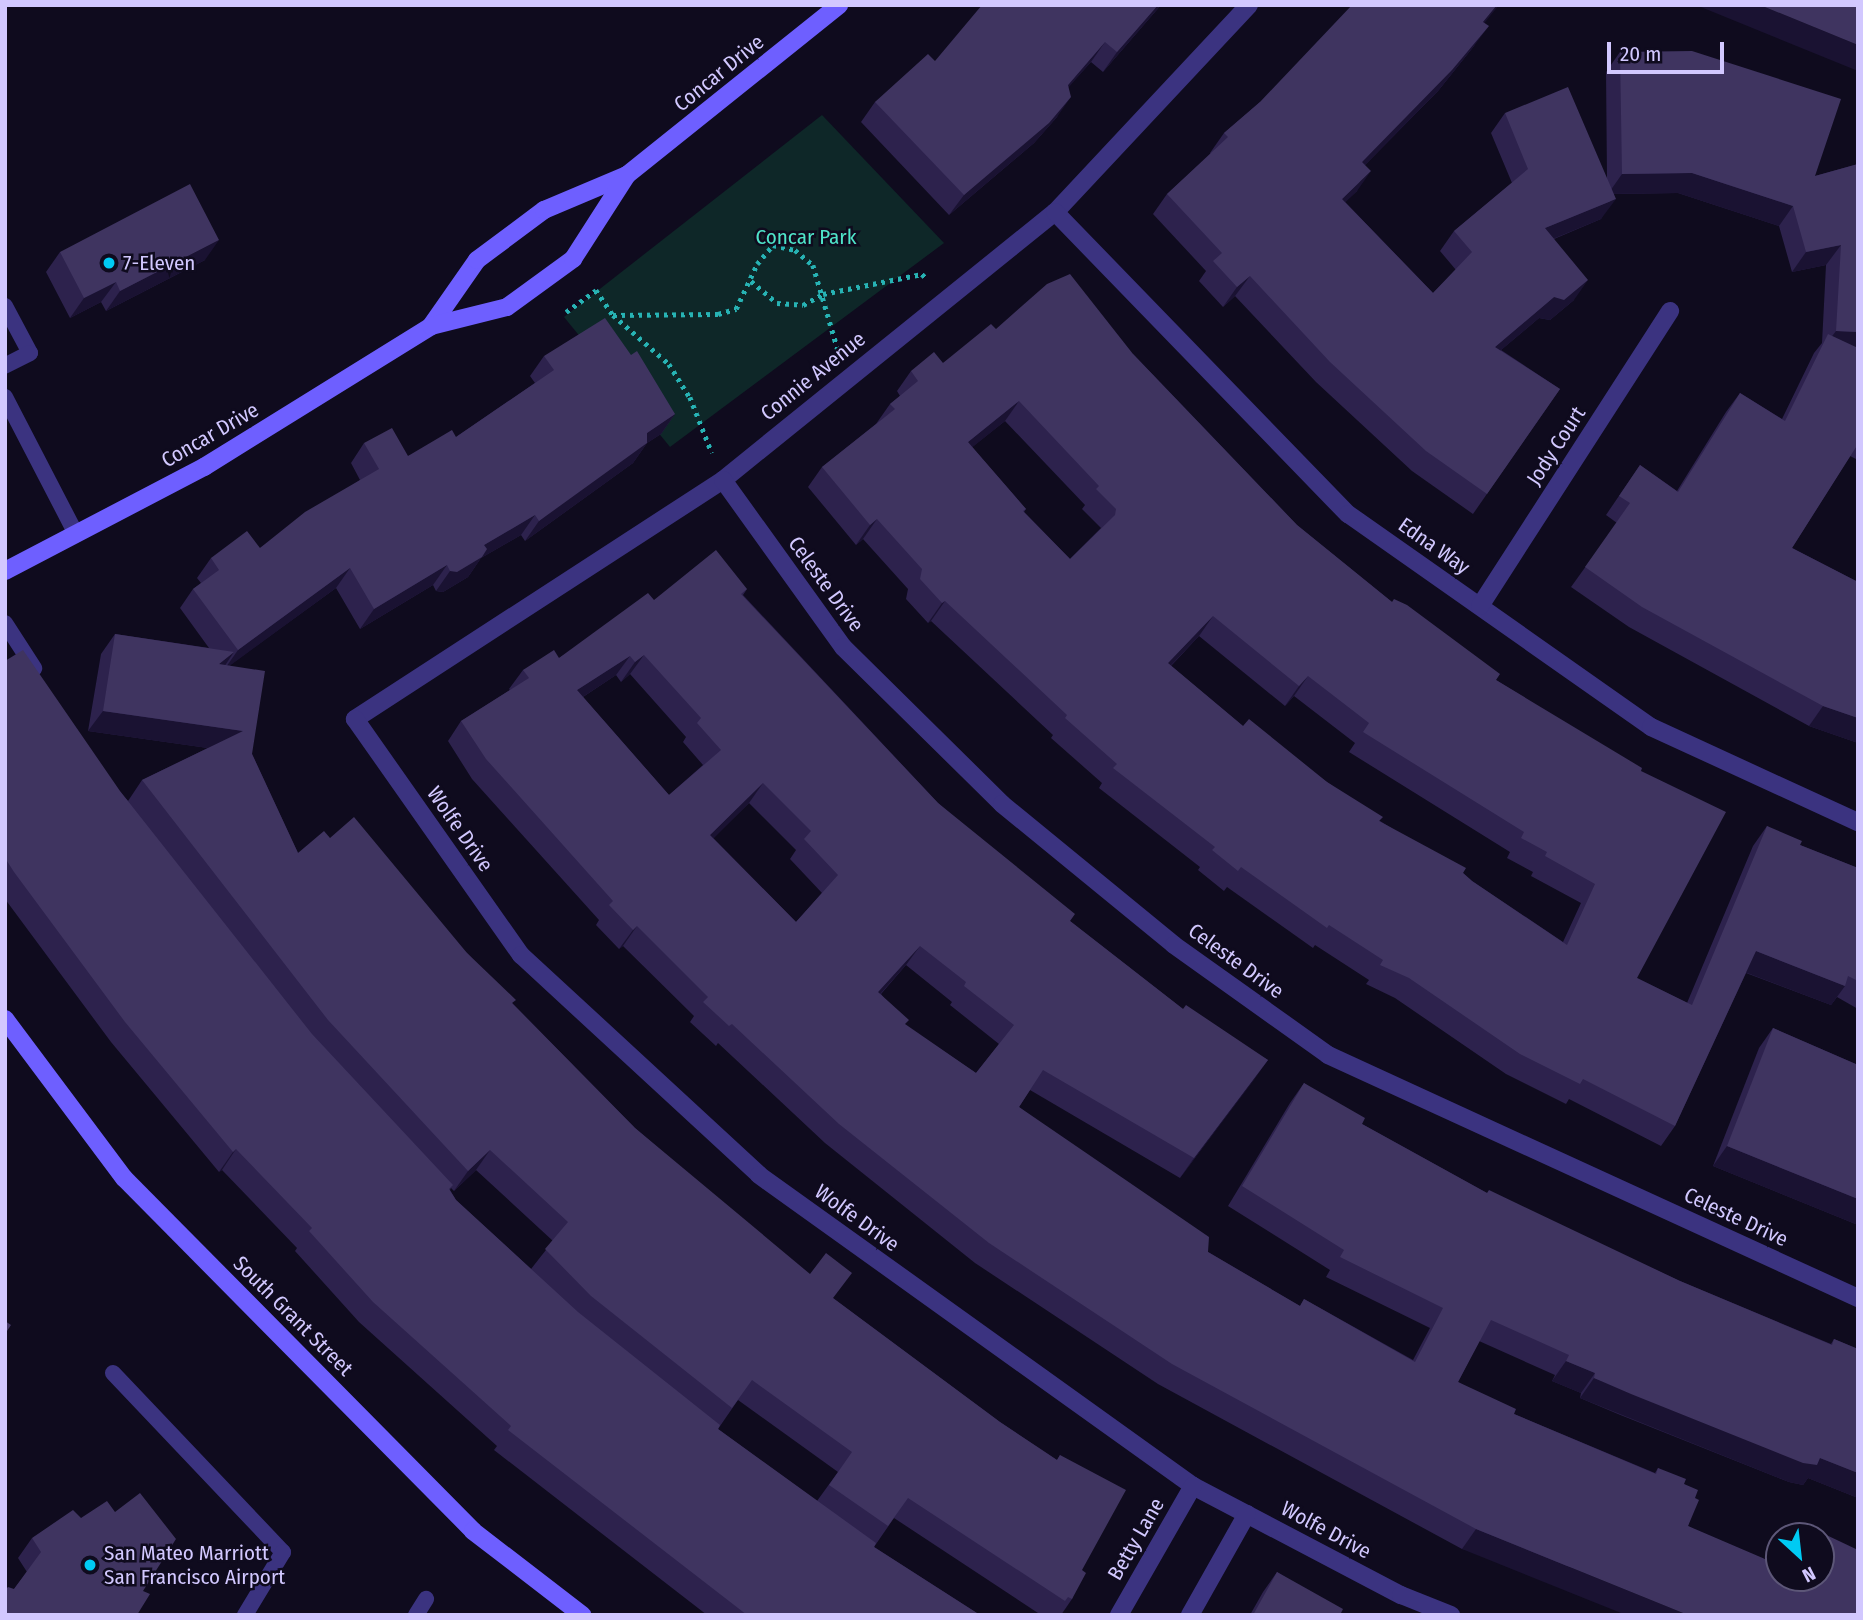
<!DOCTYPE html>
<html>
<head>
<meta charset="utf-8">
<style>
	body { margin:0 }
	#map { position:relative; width:1863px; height:1620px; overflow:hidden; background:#0f0b1e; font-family:"Fira Sans Condensed",sans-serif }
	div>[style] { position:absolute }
	.green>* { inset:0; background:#0e2728 }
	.path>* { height:4.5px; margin-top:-2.25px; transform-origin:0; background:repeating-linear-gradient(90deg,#27b3b4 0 3.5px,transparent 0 8.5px) }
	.lane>* { height:16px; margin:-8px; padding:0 8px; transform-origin:8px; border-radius:8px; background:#3b3380 }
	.street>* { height:18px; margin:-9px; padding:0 9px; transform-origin:9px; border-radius:9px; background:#3b3380 }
	.secondary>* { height:18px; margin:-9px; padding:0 9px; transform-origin:9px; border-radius:9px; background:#6e5fff }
	.wall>* { inset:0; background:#2d224d }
	.shaded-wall>* { inset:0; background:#1a1232 }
	.building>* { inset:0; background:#3f3460 }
	.dots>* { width:19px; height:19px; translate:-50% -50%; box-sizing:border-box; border:4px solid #0f0b1e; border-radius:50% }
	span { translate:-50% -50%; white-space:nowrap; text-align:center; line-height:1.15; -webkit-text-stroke:5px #0f0b1e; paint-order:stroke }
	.street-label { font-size:21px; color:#d2c8ff }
	.park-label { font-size:21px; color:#4fe4c9 }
	.poi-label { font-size:21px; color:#d2c8ff }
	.left { translate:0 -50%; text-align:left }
	.frame { position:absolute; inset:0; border:7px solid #d2c8ff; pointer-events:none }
	.north { position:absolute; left:1765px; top:1522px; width:70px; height:70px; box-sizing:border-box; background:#0f0b1e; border:2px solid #5d5778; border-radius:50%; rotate:153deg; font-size:19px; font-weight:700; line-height:28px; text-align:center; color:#d2c8ff }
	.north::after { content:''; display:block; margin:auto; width:24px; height:32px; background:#00caf3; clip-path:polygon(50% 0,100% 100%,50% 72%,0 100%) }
	.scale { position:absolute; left:1607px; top:42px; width:117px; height:32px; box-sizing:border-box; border:4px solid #d2c8ff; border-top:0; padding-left:9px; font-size:21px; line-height:24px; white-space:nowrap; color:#d2c8ff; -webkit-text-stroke:5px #0f0b1e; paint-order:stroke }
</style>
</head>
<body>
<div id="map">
	<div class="green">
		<i style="clip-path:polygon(822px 115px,944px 243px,670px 447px,564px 317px)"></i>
	</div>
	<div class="path">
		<i style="left:751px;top:281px;width:34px;rotate:40deg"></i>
		<i style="left:777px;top:303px;width:26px;rotate:4deg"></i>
		<i style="left:803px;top:305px;width:23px;rotate:-29deg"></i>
		<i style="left:823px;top:294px;width:101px;rotate:-11.4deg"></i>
		<i style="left:922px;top:274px;width:8px;rotate:45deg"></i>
		<i style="left:566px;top:312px;width:37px;rotate:-36deg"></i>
		<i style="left:596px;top:290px;width:30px;rotate:56deg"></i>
		<i style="left:613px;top:315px;width:74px;rotate:41.2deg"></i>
		<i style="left:669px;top:364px;width:39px;rotate:58deg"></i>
		<i style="left:690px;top:397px;width:60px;rotate:68.6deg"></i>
		<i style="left:613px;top:315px;width:105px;rotate:-0.5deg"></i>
		<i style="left:718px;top:314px;width:19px;rotate:-16deg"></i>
		<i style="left:736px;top:309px;width:50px;rotate:-65deg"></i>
		<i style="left:757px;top:264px;width:25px;rotate:-50deg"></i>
		<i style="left:773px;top:245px;width:23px;rotate:13deg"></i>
		<i style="left:795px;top:250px;width:23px;rotate:40deg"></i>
		<i style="left:813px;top:265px;width:89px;rotate:73.6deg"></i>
	</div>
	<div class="lane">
		<i style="left:5px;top:306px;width:53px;rotate:62deg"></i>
		<i style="left:30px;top:353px;width:28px;rotate:153deg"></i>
		<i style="left:5px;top:397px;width:154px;rotate:62.6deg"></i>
		<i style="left:5px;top:623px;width:54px;rotate:57.2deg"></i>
		<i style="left:113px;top:1373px;width:247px;rotate:46.5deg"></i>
		<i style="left:283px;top:1552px;width:74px;rotate:121.1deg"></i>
		<i style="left:416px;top:1615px;width:19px;rotate:-58deg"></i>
	</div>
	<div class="street">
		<i style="left:1249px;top:5px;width:284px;rotate:133.1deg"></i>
		<i style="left:1055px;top:212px;width:427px;rotate:141.1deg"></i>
		<i style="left:723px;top:480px;width:439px;rotate:147deg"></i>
		<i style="left:355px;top:719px;width:289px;rotate:54.9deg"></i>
		<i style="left:521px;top:955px;width:324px;rotate:42.7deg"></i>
		<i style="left:759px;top:1175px;width:534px;rotate:35.62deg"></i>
		<i style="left:1193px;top:1486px;width:235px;rotate:27.7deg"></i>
		<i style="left:1401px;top:1595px;width:54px;rotate:21.8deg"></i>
		<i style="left:1055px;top:212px;width:421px;rotate:45.9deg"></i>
		<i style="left:1348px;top:514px;width:370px;rotate:35.1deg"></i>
		<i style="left:1651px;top:727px;width:228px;rotate:24.7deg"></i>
		<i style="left:723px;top:480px;width:206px;rotate:54.3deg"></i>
		<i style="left:843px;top:647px;width:223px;rotate:44.6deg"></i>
		<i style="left:1002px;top:804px;width:222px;rotate:39.3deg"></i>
		<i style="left:1174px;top:945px;width:189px;rotate:35.5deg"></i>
		<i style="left:1328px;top:1055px;width:583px;rotate:24.63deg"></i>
		<i style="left:1480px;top:606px;width:351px;rotate:-57.2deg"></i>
		<i style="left:1119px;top:1615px;width:149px;rotate:-60.2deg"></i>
		<i style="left:1190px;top:1615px;width:116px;rotate:-60.6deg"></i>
	</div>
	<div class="secondary">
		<i style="left:431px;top:326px;width:80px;rotate:-55.1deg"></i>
		<i style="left:477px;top:260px;width:84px;rotate:-36.7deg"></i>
		<i style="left:544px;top:210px;width:90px;rotate:-22.9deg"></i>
		<i style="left:627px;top:175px;width:272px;rotate:-38.7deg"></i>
		<i style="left:5px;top:571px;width:225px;rotate:-27.6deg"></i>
		<i style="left:204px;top:467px;width:267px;rotate:-31.8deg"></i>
		<i style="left:431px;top:326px;width:78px;rotate:-14deg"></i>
		<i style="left:507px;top:307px;width:82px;rotate:-36deg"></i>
		<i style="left:573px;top:259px;width:100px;rotate:-57.3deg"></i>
		<i style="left:5px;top:1019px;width:199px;rotate:53.2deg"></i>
		<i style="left:124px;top:1178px;width:496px;rotate:45.3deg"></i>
		<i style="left:473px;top:1531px;width:138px;rotate:37.6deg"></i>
	</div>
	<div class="wall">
		<i style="clip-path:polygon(1161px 5px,1103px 72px,1091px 62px,1068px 87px,1057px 117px,1034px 143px,949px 215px,861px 122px,875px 102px,935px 61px)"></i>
		<i style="clip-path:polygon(1485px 23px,1474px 46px,1438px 91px,1365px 165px,1357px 191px,1345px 202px,1433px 293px,1456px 270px,1440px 251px,1454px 231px,1512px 183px,1491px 133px,1505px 113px,1607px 179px,1606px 72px,1620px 52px,1815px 176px,1858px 164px,1858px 460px,1850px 456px,1792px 548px,1858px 582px,1858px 743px,1809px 726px,1629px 627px,1571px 587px,1617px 523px,1606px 515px,1640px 465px,1677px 491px,1726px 412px,1740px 393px,1782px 419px,1814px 353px,1822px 343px,1826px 265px,1792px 272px,1779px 226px,1678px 193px,1614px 194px,1601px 219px,1554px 239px,1574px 300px,1550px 320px,1539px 318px,1501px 350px,1560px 389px,1473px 514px,1412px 471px,1316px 382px,1235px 296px,1223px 307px,1199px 281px,1206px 271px,1153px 214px,1167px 194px,1211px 154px,1210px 153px,1224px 133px,1260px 102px)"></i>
		<i style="clip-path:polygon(60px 252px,205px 260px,106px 311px,101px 302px,70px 318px,46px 272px)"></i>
		<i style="clip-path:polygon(evenodd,996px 329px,1133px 354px,1297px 525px,1392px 602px,1496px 680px,1641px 771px,1637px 978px,1687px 1003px,1753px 846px,1767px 826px,1800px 845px,1858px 868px,1858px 1009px,1837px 997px,1831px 1005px,1746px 973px,1675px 1126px,1661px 1146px,1569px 1099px,1566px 1104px,1506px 1074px,1395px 998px,1366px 984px,1369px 980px,1315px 945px,1313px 948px,1227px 887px,1224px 891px,1198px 870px,1200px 867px,1099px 788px,1102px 783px,1051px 738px,1053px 735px,931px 621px,928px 623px,906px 599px,908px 589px,863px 539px,856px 545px,808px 487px,822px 467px,876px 424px,890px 404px,900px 396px,897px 391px,911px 371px,943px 363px,996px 329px,1005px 421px,1085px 505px,1082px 509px,1101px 528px,1070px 559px,1024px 512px,1026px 509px,972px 447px,1005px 421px,996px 329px,1199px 636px,1285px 706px,1294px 696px,1355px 743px,1349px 752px,1510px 852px,1507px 858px,1533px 872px,1531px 876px,1581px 903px,1563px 942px,1472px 881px,1463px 873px,1380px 821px,1327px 782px,1243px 726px,1171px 666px,1199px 636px)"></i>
		<i style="clip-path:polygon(evenodd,544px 356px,675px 414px,661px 434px,647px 443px,633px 463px,525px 541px,521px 535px,481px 558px,468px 577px,443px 592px,436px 591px,433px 585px,360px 629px,336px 588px,230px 665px,252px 754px,298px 853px,330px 838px,467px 953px,513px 1004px,635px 1128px,834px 1299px,1000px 1422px,1057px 1460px,1060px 1455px,1082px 1570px,1072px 1599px,1061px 1615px,1041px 1615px,894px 1518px,874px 1547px,980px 1615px,707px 1615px,494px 1450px,497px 1446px,359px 1322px,295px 1251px,297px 1248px,222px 1170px,219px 1172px,111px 1042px,5px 899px,5px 661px,128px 801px,142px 780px,208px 748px,88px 731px,101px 654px,115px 634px,209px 648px,180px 608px,193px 589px,201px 583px,197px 578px,211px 558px,260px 548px,360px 480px,351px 463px,364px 443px,408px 456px,456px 437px,535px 383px,530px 376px,544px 356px,476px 1170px,553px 1241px,531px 1269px,456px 1200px,450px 1190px,451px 1188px,454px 1191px,476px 1170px,544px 356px,738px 1400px,838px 1472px,817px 1501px,718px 1429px,738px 1400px)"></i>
		<i style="clip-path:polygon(evenodd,747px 589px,743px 595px,938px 803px,1070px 921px,1183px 1009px,1268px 1060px,1180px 1178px,1030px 1090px,1019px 1107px,1208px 1252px,1300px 1306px,1304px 1299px,1413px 1360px,1430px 1328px,1326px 1277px,1330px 1270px,1228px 1206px,1290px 1103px,1304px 1083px,1362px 1124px,1487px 1193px,1680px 1281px,1831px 1344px,1834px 1339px,1858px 1349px,1858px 1498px,1808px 1478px,1803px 1485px,1789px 1482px,1618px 1414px,1580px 1398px,1581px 1393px,1552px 1381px,1555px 1375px,1479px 1341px,1458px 1382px,1514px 1414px,1655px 1473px,1658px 1468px,1684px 1484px,1695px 1498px,1688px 1526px,1779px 1578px,1821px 1578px,1821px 1536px,1817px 1536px,1820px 1532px,1858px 1615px,1462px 1549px,1158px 1384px,975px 1263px,825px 1143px,718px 1043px,716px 1046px,690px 1022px,694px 1016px,623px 946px,619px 949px,596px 925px,599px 920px,472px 779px,448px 741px,461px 721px,510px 690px,509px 689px,523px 670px,559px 658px,654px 600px,747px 589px,630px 674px,686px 737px,683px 742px,703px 765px,669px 795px,583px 697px,616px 675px,621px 682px,630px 674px,747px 589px,749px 803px,796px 850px,790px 859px,822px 893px,796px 922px,713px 838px,749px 803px,747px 589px,906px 965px,952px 1002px,950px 1005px,999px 1044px,976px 1073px,905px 1025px,881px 994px,906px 965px)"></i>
		<i style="clip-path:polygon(1773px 1028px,1858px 1065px,1858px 1225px,1713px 1166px,1759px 1048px)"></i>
		<i style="clip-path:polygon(32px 1538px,143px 1591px,14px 1589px,27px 1572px,18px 1558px)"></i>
		<i style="clip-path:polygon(1277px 1572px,1341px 1613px,1345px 1615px,1250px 1615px,1263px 1592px)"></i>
	</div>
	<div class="shaded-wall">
		<i style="clip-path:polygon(1158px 5px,1161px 5px,1103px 72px,1117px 52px)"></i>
		<i style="clip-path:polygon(1497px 5px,1499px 5px,1469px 42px,1483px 22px)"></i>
		<i style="clip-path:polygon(1696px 5px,1760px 5px,1858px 45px,1858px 71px)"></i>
		<i style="clip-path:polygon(1489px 26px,1474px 46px,1438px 91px,1348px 182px,1362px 162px)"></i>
		<i style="clip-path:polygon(1105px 42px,1091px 62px,1053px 105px,1068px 85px)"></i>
		<i style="clip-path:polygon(1071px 97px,1057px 117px,1034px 143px,949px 215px,964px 195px)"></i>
		<i style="clip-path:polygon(1371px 171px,1357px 191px,1328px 219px,1342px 199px)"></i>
		<i style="clip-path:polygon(1692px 173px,1793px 206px,1779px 226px,1678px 193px,1608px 194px,1622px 174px)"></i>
		<i style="clip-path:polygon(1616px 199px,1601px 219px,1531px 248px,1545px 228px)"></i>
		<i style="clip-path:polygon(219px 240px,205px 260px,106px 311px,120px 291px)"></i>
		<i style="clip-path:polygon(1841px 245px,1826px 265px,1792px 272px,1806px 252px)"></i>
		<i style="clip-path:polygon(1250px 276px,1235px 296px,1223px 307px,1237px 287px)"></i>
		<i style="clip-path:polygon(1588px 280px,1574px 300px,1550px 320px,1539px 318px,1481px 367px,1495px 347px,1554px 297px)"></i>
		<i style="clip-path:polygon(116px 282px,101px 302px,70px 318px,84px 298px)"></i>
		<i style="clip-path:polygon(1836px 331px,1858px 332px,1858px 353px,1821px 351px)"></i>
		<i style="clip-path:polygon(1019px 401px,1005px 421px,954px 462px,968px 442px)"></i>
		<i style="clip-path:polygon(675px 414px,661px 434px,647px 443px,633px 463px,525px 541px,539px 521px,647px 433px)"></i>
		<i style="clip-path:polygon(535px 515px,521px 535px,481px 558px,468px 577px,443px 592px,436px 591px,450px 571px,484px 545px)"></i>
		<i style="clip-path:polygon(877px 519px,863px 539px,856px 545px,870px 525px)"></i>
		<i style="clip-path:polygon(447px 565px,433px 585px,360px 629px,374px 609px)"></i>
		<i style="clip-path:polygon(350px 568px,336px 588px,224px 670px,238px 650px)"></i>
		<i style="clip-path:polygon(945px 601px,931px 621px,928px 623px,942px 603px)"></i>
		<i style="clip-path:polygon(1213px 616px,1199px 636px,1154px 683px,1168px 663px)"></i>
		<i style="clip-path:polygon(234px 652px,220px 673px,219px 664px)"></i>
		<i style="clip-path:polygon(644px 655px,630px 674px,621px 682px,635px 662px)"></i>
		<i style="clip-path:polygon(630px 656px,616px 675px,563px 710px,577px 690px)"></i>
		<i style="clip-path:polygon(1308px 676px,1294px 696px,1285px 706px,1299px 686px)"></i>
		<i style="clip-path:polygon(1823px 706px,1858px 718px,1858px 743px,1809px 726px)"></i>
		<i style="clip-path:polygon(103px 711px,243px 731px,229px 751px,88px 731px)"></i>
		<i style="clip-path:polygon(763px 783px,749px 803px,697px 855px,710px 835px)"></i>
		<i style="clip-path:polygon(637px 926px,623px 946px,619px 949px,633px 930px)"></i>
		<i style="clip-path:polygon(920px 946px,906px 965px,865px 1011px,878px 992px)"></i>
		<i style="clip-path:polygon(1756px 951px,1845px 986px,1831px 1005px,1742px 971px)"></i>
		<i style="clip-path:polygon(1268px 1060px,1254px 1080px,1180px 1178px,1194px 1158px)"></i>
		<i style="clip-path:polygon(1727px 1146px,1858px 1199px,1858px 1225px,1713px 1166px)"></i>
		<i style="clip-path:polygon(236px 1149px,222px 1170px,219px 1172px,233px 1152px)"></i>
		<i style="clip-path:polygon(490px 1150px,476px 1170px,454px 1191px,468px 1171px)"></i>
		<i style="clip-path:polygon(1566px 1361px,1595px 1373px,1581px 1393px,1552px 1381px)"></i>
		<i style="clip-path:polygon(1594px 1378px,1820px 1458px,1858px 1473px,1858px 1498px,1808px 1478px,1803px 1485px,1789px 1482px,1580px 1398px)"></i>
		<i style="clip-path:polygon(1476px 1529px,1688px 1615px,1626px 1615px,1462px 1549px)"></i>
	</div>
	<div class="building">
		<i style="clip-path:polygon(982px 5px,1158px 5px,1117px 52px,1105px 42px,1068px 85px,1071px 97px,1049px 123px,964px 195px,875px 102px,928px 54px,935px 61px)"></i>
		<i style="clip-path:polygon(1352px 5px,1497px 5px,1483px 22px,1489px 26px,1452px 70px,1362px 162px,1371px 171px,1342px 199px,1433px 293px,1472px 252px,1454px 231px,1528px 169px,1505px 113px,1568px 87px,1616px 199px,1545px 228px,1588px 280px,1564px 300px,1554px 297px,1495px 347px,1560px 389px,1487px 494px,1426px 451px,1330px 362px,1250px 276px,1237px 287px,1213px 261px,1222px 253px,1167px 194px,1228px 137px,1224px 133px,1260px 102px)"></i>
		<i style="clip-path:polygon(1760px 5px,1858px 5px,1858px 45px)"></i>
		<i style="clip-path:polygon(1692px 51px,1841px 99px,1815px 176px,1858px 164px,1858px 332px,1836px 331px,1841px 245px,1806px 252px,1793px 206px,1692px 173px,1622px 174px,1620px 52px)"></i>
		<i style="clip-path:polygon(190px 184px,219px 240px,120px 291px,116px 282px,84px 298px,60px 252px)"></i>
		<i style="clip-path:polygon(evenodd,1070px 274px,1133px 354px,1297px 525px,1392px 602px,1394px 599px,1407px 605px,1500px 674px,1496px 680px,1642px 768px,1641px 771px,1726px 812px,1637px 978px,1692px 1005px,1767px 826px,1802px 841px,1800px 845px,1858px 868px,1858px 981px,1848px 976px,1845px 986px,1756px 951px,1675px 1126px,1583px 1079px,1580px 1084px,1520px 1054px,1409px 978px,1380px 965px,1383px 960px,1329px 925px,1327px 928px,1241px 867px,1238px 871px,1212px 850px,1215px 847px,1113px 768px,1117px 764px,1065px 718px,1067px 715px,945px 601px,942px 603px,920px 579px,922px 569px,877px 519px,870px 525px,822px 467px,895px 409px,890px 404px,918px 381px,911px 371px,934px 352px,943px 363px,991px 324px,996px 329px,1047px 284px,1070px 274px,1019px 401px,1099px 486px,1096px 489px,1116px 509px,1115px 515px,1070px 559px,1023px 511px,1026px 509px,968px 442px,1019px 401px,1070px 274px,1213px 616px,1299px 686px,1308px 676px,1369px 723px,1363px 732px,1524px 832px,1521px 838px,1547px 852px,1545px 856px,1595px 884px,1567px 945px,1472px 881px,1463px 873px,1466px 868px,1379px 821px,1383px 817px,1327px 782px,1249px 719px,1243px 726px,1168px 663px,1213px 616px)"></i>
		<i style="clip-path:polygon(605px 318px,631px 355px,637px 351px,675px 414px,647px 433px,647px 443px,539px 521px,535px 515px,484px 545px,487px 549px,482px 557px,457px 572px,450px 571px,447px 565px,374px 609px,350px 568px,238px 650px,193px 589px,219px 570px,211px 558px,247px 531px,260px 548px,305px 512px,379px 469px,364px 443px,392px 428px,408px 456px,452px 430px,456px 437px,554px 370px,544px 356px)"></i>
		<i style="clip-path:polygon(1828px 334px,1858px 348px,1858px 444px,1792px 548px,1858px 582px,1858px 718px,1823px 706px,1642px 607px,1585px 567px,1630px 503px,1619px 496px,1640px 465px,1678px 492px,1740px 393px,1785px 421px)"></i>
		<i style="clip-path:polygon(evenodd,716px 550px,747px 589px,741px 594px,938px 803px,1075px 914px,1070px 921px,1183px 1009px,1186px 1005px,1268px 1060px,1194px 1158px,1043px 1070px,1019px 1107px,1209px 1237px,1208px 1252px,1300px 1306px,1304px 1299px,1415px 1362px,1443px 1308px,1340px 1257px,1344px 1250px,1242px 1186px,1304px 1083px,1365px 1118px,1362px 1124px,1487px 1193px,1489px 1190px,1680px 1281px,1832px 1345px,1834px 1339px,1858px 1349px,1858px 1473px,1820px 1458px,1817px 1465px,1803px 1463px,1631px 1394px,1594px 1378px,1595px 1373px,1566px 1361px,1569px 1355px,1491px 1320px,1458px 1382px,1516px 1409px,1514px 1414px,1656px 1474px,1658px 1468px,1686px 1479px,1684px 1484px,1698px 1490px,1695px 1498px,1699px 1500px,1688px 1526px,1779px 1565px,1779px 1578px,1821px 1578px,1821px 1536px,1818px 1536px,1820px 1532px,1858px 1550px,1858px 1615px,1688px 1615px,1476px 1529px,1172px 1364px,989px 1243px,839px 1124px,732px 1024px,729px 1026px,703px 1002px,708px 997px,637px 926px,633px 930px,609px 905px,613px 901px,486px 759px,461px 721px,529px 678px,523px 670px,554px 650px,559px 658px,648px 593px,654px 600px,716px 550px,644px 655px,701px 718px,697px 723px,721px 750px,669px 795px,577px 690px,630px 656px,635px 662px,644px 655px,716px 550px,763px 783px,811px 831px,804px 839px,838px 875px,796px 922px,710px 835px,763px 783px,716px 550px,920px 946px,966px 982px,964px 986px,1014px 1025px,976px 1073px,905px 1024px,909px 1020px,878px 992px,920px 946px)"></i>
		<i style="clip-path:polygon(115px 634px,234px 652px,219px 664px,265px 671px,252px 754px,298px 853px,324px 831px,330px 838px,354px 817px,467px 953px,516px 1000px,512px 1003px,635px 1128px,810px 1274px,826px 1253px,852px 1273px,833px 1298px,1000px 1422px,1057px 1460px,1060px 1455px,1126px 1490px,1082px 1570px,1086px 1573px,1072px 1599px,1068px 1597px,1065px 1601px,908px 1498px,888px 1526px,829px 1485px,852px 1452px,752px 1380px,732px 1408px,591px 1296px,545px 1249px,568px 1222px,490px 1150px,468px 1171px,328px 1020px,142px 780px,243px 731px,103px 711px)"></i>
		<i style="clip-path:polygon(23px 650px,120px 791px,312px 1034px,453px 1185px,449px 1189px,456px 1200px,578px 1312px,720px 1425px,718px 1429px,876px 1543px,874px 1547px,980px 1615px,747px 1615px,508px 1430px,511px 1426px,373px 1302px,309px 1231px,312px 1228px,236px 1149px,233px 1152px,125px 1022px,14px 872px,5px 858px,5px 661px)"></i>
		<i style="clip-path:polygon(1773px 1028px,1858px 1065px,1858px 1199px,1727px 1146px)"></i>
		<i style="clip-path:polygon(5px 1321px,11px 1325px,5px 1334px)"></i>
		<i style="clip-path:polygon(140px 1493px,176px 1539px,143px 1591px,150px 1594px,137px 1615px,5px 1615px,5px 1590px,8px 1587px,14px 1589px,41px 1552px,32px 1538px,73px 1510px,81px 1518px,107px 1501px,115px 1512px)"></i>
		<i style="clip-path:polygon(1277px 1572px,1343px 1609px,1341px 1613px,1345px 1615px,1253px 1615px)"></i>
	</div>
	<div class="dots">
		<i style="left:109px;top:263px;background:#00caf3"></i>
		<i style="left:90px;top:1565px;background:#00caf3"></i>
	</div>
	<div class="street-label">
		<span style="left:719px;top:73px;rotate:-39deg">Concar Drive</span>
		<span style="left:813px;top:376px;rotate:-39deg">Connie Avenue</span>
		<span style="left:210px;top:435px;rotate:-30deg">Concar Drive</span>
		<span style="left:1556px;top:446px;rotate:-57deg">Jody Court</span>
		<span style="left:1434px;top:546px;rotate:35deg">Edna Way</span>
		<span style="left:826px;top:584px;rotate:54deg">Celeste Drive</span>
		<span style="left:460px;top:829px;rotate:55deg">Wolfe Drive</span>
		<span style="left:1236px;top:961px;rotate:36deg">Celeste Drive</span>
		<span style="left:1736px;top:1217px;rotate:25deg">Celeste Drive</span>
		<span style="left:857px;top:1218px;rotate:36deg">Wolfe Drive</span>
		<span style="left:293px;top:1316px;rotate:45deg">South Grant Street</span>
		<span style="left:1326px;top:1530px;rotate:28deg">Wolfe Drive</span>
		<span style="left:1136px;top:1539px;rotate:-60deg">Betty Lane</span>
	</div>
	<div class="park-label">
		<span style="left:806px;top:237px">Concar Park</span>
	</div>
	<div class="poi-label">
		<span class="left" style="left:123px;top:263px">7-Eleven</span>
		<span class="left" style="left:104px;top:1565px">San Mateo Marriott<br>San Francisco Airport</span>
	</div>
	<div class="frame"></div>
	<div class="north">N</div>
	<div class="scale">20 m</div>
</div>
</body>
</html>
